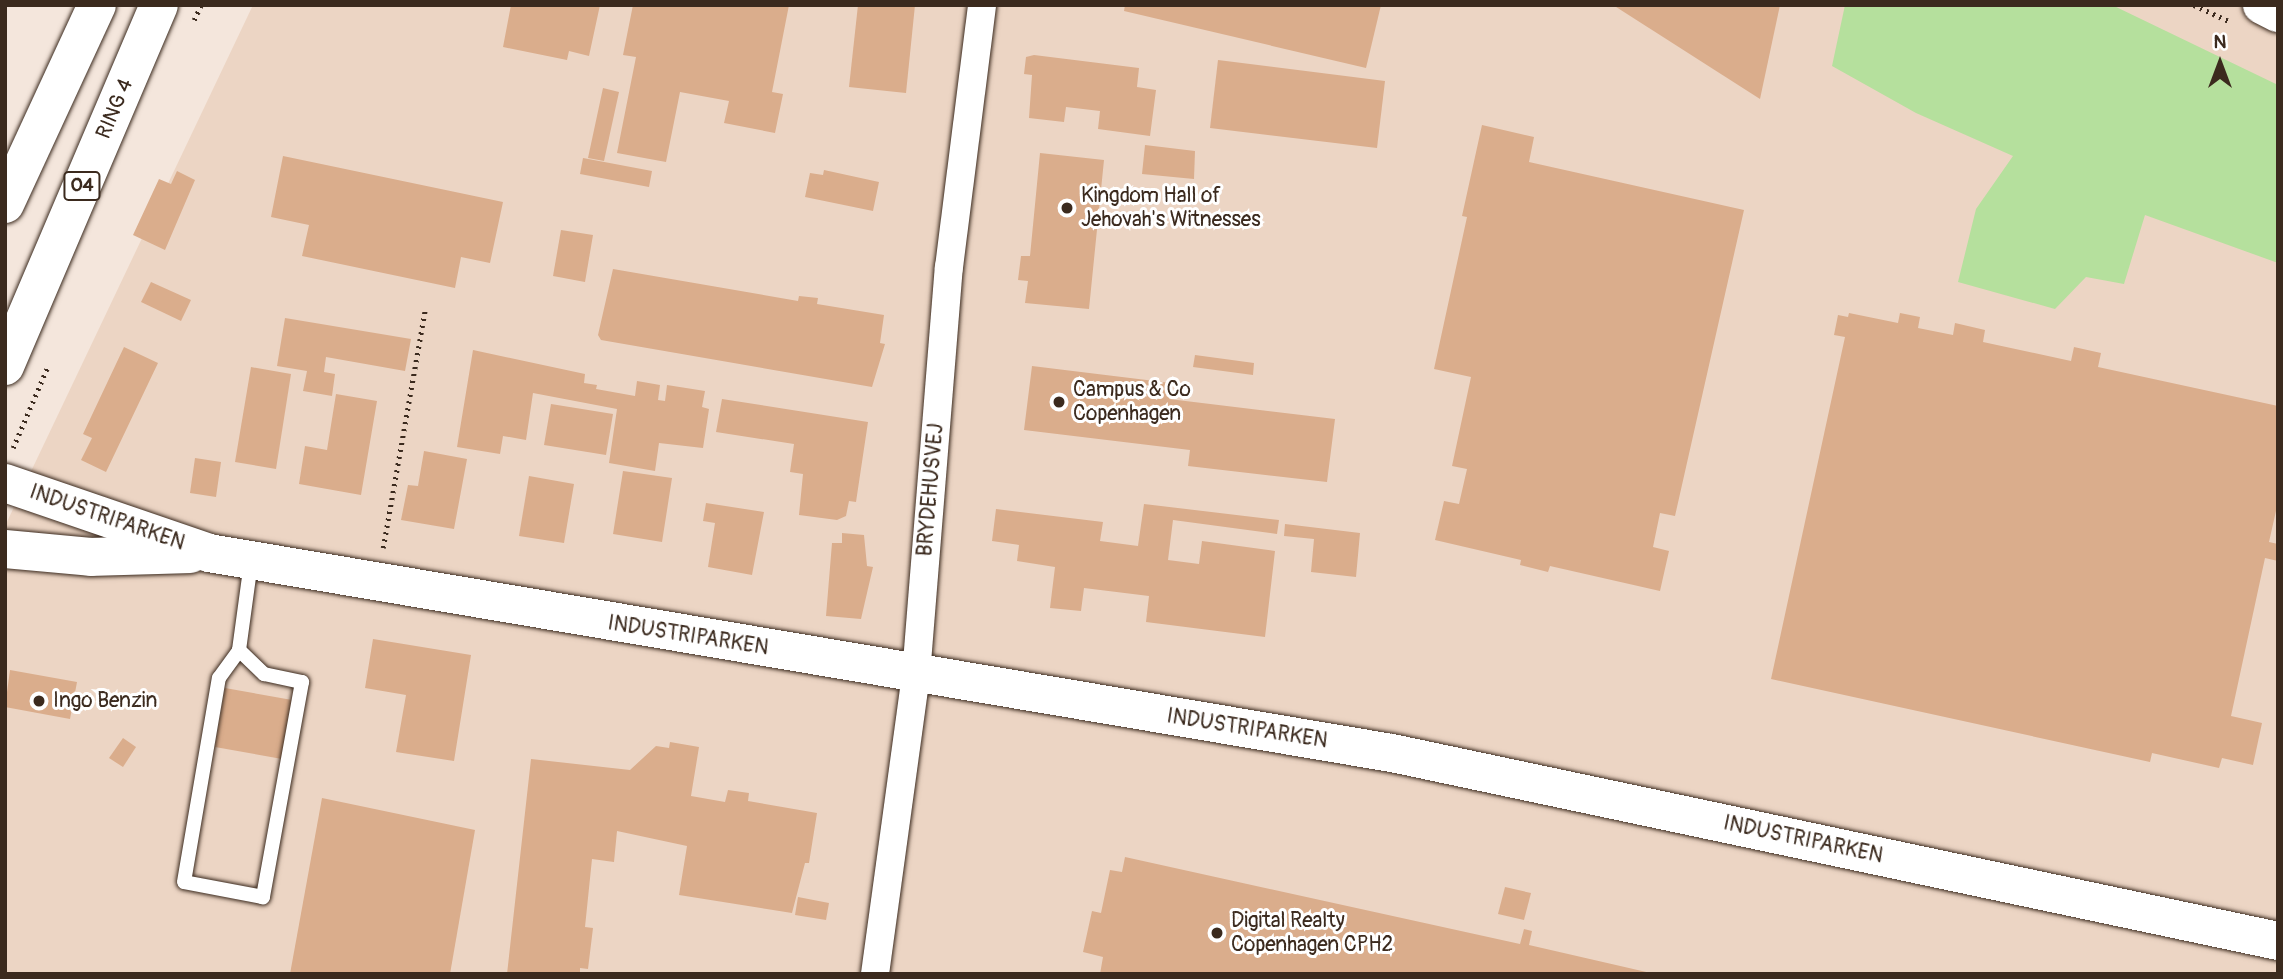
<!DOCTYPE html>
<html>
<head>
<meta charset="utf-8">
<style>
	body { margin:0 }
	#map { position:relative; width:2283px; height:979px; overflow:hidden; background:#f4e6dc; font-family:Pangolin,sans-serif }
	div>[style] { position:absolute }
	.built>* { inset:0; background:#ecd5c4 }
	.green>* { inset:0; background:#b5e09d }
	.building>* { inset:0; background:#daad8c }
	.path>* { height:4.5px; margin-top:-2.25px; transform-origin:0; background:repeating-linear-gradient(90deg,#3b2a1e 0 2px,transparent 0 7px) }
	.roads { filter:drop-shadow(0 0 2px #3b2a1e) drop-shadow(0 0 2px #3b2a1e) }
	.lane>* { height:14px; margin:-7px; padding:0 7px; transform-origin:7px; border-radius:7px; background:#fff }
	.street>* { height:28px; margin:-14px; padding:0 14px; transform-origin:14px; border-radius:14px; background:#fff }
	.secondary>* { height:38px; margin:-19px; padding:0 19px; transform-origin:19px; border-radius:19px; background:#fff }
	.primary>* { height:38px; margin:-19px; padding:0 19px; transform-origin:19px; border-radius:19px; background:#fff }
	.dots>* { width:19px; height:19px; translate:-50% -50%; box-sizing:border-box; border:4px solid #fff; border-radius:50% }
	span { translate:-50% -50%; white-space:nowrap; text-align:center; line-height:1.15; -webkit-text-stroke:6px #fff; paint-order:stroke }
	.shield-label span { padding:2px 5px; background:#fff; border:2px solid; border-radius:5px; -webkit-text-stroke-width:0 }
	.shield-label { font-size:19px; color:#3b2a1e; font-weight:700 }
	.street-label { font-size:21px; color:#3b2a1e }
	.poi-label { font-size:21px; color:#3b2a1e }
	.left { translate:0 -50%; text-align:left }
	.frame { position:absolute; inset:0; border:7px solid #3b2a1e; pointer-events:none }
	.north { position:absolute; left:2185px; top:28px; width:70px; height:70px; -webkit-text-stroke:5px #fff; paint-order:stroke; rotate:0deg; font-size:19px; font-weight:700; line-height:28px; text-align:center; color:#3b2a1e }
	.north::after { content:''; display:block; margin:auto; width:24px; height:32px; background:#3b2a1e; clip-path:polygon(50% 0,100% 100%,50% 72%,0 100%) }
</style>
</head>
<body>
<div id="map">
	<div class="built">
		<i style="clip-path:polygon(253px 5px,2278px 5px,2278px 974px,5px 974px,5px 526px)"></i>
	</div>
	<div class="green">
		<i style="clip-path:polygon(1845px 5px,2112px 5px,2278px 85px,2278px 263px,2145px 215px,2124px 284px,2086px 277px,2055px 309px,1958px 282px,1976px 209px,2013px 156px,1916px 113px,1832px 66px)"></i>
	</div>
	<div class="building">
		<i style="clip-path:polygon(511px 5px,600px 5px,589px 56px,569px 51px,567px 60px,503px 47px)"></i>
		<i style="clip-path:polygon(633px 5px,789px 5px,772px 92px,783px 94px,775px 133px,724px 123px,729px 101px,680px 92px,666px 162px,617px 153px,636px 57px,623px 55px)"></i>
		<i style="clip-path:polygon(858px 5px,915px 5px,906px 93px,849px 87px)"></i>
		<i style="clip-path:polygon(1125px 5px,1381px 5px,1366px 68px,1124px 11px)"></i>
		<i style="clip-path:polygon(1613px 5px,1780px 5px,1760px 99px)"></i>
		<i style="clip-path:polygon(1034px 55px,1139px 68px,1137px 87px,1156px 90px,1150px 136px,1098px 129px,1100px 111px,1066px 107px,1064px 122px,1029px 118px,1032px 75px,1024px 74px,1026px 57px)"></i>
		<i style="clip-path:polygon(1218px 60px,1385px 81px,1377px 148px,1210px 128px)"></i>
		<i style="clip-path:polygon(603px 88px,619px 92px,604px 161px,588px 158px)"></i>
		<i style="clip-path:polygon(1482px 125px,1534px 137px,1529px 162px,1744px 210px,1675px 516px,1660px 513px,1653px 547px,1669px 551px,1660px 591px,1550px 566px,1548px 572px,1520px 565px,1521px 560px,1435px 540px,1444px 501px,1459px 504px,1467px 469px,1452px 466px,1471px 377px,1434px 369px,1467px 217px,1462px 216px)"></i>
		<i style="clip-path:polygon(1145px 145px,1195px 151px,1194px 179px,1142px 174px)"></i>
		<i style="clip-path:polygon(1040px 153px,1104px 160px,1089px 309px,1025px 303px,1028px 281px,1018px 280px,1021px 256px,1030px 256px)"></i>
		<i style="clip-path:polygon(283px 156px,503px 202px,490px 263px,461px 257px,455px 288px,302px 256px,309px 225px,271px 217px)"></i>
		<i style="clip-path:polygon(583px 158px,652px 171px,649px 187px,580px 174px)"></i>
		<i style="clip-path:polygon(824px 170px,879px 182px,873px 211px,805px 197px,810px 173px,823px 175px)"></i>
		<i style="clip-path:polygon(177px 171px,195px 180px,165px 250px,133px 235px,159px 179px,171px 184px)"></i>
		<i style="clip-path:polygon(561px 230px,593px 235px,585px 282px,553px 276px)"></i>
		<i style="clip-path:polygon(613px 269px,798px 301px,799px 296px,818px 298px,817px 304px,884px 315px,880px 343px,885px 344px,872px 387px,601px 340px,598px 335px)"></i>
		<i style="clip-path:polygon(151px 282px,191px 300px,181px 321px,141px 302px)"></i>
		<i style="clip-path:polygon(1849px 313px,1898px 323px,1900px 313px,1920px 317px,1918px 328px,1953px 335px,1955px 323px,1985px 330px,1983px 342px,2071px 361px,2074px 347px,2101px 353px,2098px 367px,2278px 406px,2278px 502px,2269px 542px,2278px 544px,2278px 561px,2265px 558px,2231px 716px,2262px 723px,2253px 765px,2222px 758px,2219px 768px,2152px 753px,2150px 762px,1771px 679px,1845px 337px,1834px 335px,1838px 315px,1848px 317px)"></i>
		<i style="clip-path:polygon(285px 318px,411px 339px,405px 371px,326px 357px,324px 372px,335px 374px,332px 396px,303px 391px,307px 371px,277px 366px)"></i>
		<i style="clip-path:polygon(124px 347px,158px 363px,106px 472px,81px 460px,92px 438px,83px 434px)"></i>
		<i style="clip-path:polygon(473px 350px,585px 374px,584px 383px,597px 385px,596px 389px,635px 396px,637px 381px,660px 385px,658px 400px,665px 401px,667px 385px,705px 391px,702px 407px,709px 409px,703px 448px,659px 443px,655px 471px,609px 463px,617px 409px,533px 393px,526px 440px,503px 436px,500px 454px,457px 447px)"></i>
		<i style="clip-path:polygon(1195px 355px,1254px 363px,1253px 375px,1193px 367px)"></i>
		<i style="clip-path:polygon(1032px 366px,1171px 383px,1169px 399px,1335px 419px,1327px 482px,1188px 466px,1190px 450px,1024px 430px)"></i>
		<i style="clip-path:polygon(251px 367px,291px 374px,276px 469px,235px 462px)"></i>
		<i style="clip-path:polygon(336px 394px,377px 401px,361px 495px,299px 484px,305px 446px,327px 450px)"></i>
		<i style="clip-path:polygon(722px 399px,868px 422px,856px 502px,849px 501px,846px 516px,837px 520px,799px 515px,803px 474px,790px 472px,794px 444px,716px 432px)"></i>
		<i style="clip-path:polygon(551px 404px,613px 414px,606px 455px,544px 445px)"></i>
		<i style="clip-path:polygon(424px 451px,467px 459px,454px 529px,401px 520px,408px 485px,418px 486px)"></i>
		<i style="clip-path:polygon(195px 458px,221px 462px,216px 497px,190px 493px)"></i>
		<i style="clip-path:polygon(623px 471px,672px 478px,662px 542px,613px 534px)"></i>
		<i style="clip-path:polygon(529px 476px,574px 484px,564px 543px,519px 536px)"></i>
		<i style="clip-path:polygon(706px 503px,764px 512px,752px 575px,708px 567px,715px 523px,703px 521px)"></i>
		<i style="clip-path:polygon(1144px 504px,1279px 520px,1277px 534px,1173px 520px,1168px 560px,1199px 564px,1202px 541px,1275px 551px,1265px 637px,1146px 622px,1149px 596px,1084px 588px,1081px 611px,1050px 608px,1055px 567px,1017px 561px,1019px 545px,992px 541px,996px 509px,1103px 522px,1100px 541px,1138px 546px)"></i>
		<i style="clip-path:polygon(1285px 524px,1360px 533px,1356px 577px,1311px 572px,1314px 539px,1284px 536px)"></i>
		<i style="clip-path:polygon(842px 533px,864px 535px,867px 566px,873px 567px,861px 619px,826px 616px,832px 543px,842px 543px)"></i>
		<i style="clip-path:polygon(373px 639px,471px 655px,454px 761px,396px 752px,406px 695px,365px 688px)"></i>
		<i style="clip-path:polygon(10px 670px,77px 682px,70px 719px,5px 707px)"></i>
		<i style="clip-path:polygon(225px 688px,292px 700px,282px 759px,215px 747px)"></i>
		<i style="clip-path:polygon(123px 738px,136px 747px,123px 767px,109px 758px)"></i>
		<i style="clip-path:polygon(670px 742px,699px 747px,691px 796px,725px 802px,728px 790px,749px 793px,748px 801px,817px 813px,809px 863px,805px 863px,792px 913px,679px 895px,687px 846px,617px 831px,614px 862px,592px 859px,585px 927px,593px 928px,588px 969px,580px 968px,580px 974px,507px 974px,531px 759px,630px 770px,656px 746px,669px 748px)"></i>
		<i style="clip-path:polygon(322px 798px,475px 830px,450px 974px,290px 974px)"></i>
		<i style="clip-path:polygon(1125px 857px,1520px 944px,1524px 929px,1532px 931px,1529px 945px,1655px 974px,1100px 974px,1103px 957px,1083px 952px,1092px 911px,1101px 913px,1110px 870px,1122px 872px)"></i>
		<i style="clip-path:polygon(1505px 887px,1531px 893px,1524px 920px,1498px 914px)"></i>
		<i style="clip-path:polygon(798px 897px,829px 903px,826px 920px,795px 915px)"></i>
	</div>
	<div class="path">
		<i style="left:2194px;top:5px;width:41px;rotate:24.7deg"></i>
		<i style="left:194px;top:20px;width:17px;rotate:-65deg"></i>
		<i style="left:13px;top:448px;width:89px;rotate:-66.9deg"></i>
		<i style="left:383px;top:548px;width:243px;rotate:-80deg"></i>
	</div>
	<div class="roads">
		<div class="lane">
			<i style="left:239px;top:650px;width:35px;rotate:44deg"></i>
			<i style="left:264px;top:674px;width:39px;rotate:12deg"></i>
			<i style="left:302px;top:682px;width:219px;rotate:100.3deg"></i>
			<i style="left:263px;top:897px;width:80px;rotate:-169.2deg"></i>
			<i style="left:184px;top:882px;width:207px;rotate:-80.3deg"></i>
			<i style="left:219px;top:678px;width:34px;rotate:-54deg"></i>
			<i style="left:239px;top:650px;width:89px;rotate:-82.2deg"></i>
		</div>
		<div class="street">
			<i style="left:875px;top:974px;width:302px;rotate:-82.2deg"></i>
			<i style="left:916px;top:675px;width:409px;rotate:-85.4deg"></i>
			<i style="left:949px;top:267px;width:264px;rotate:-82.8deg"></i>
		</div>
		<div class="secondary">
			<i style="left:2262px;top:5px;width:18px;rotate:27deg"></i>
			<i style="left:5px;top:483px;width:216px;rotate:18.9deg"></i>
			<i style="left:209px;top:553px;width:1200px;rotate:9.6deg"></i>
			<i style="left:1392px;top:753px;width:906px;rotate:11.98deg"></i>
			<i style="left:5px;top:549px;width:86px;rotate:5.3deg"></i>
			<i style="left:91px;top:557px;width:99px;rotate:-1.7deg"></i>
		</div>
		<div class="primary">
			<i style="left:5px;top:204px;width:219px;rotate:-65.2deg"></i>
			<i style="left:5px;top:366px;width:392px;rotate:-66.9deg"></i>
		</div>
	</div>
	<div class="dots">
		<i style="left:1067px;top:208px;background:#3b2a1e"></i>
		<i style="left:1059px;top:402px;background:#3b2a1e"></i>
		<i style="left:39px;top:701px;background:#3b2a1e"></i>
		<i style="left:1217px;top:933px;background:#3b2a1e"></i>
	</div>
	<div class="shield-label">
		<span style="left:82px;top:186px">O4</span>
	</div>
	<div class="street-label">
		<span style="left:115px;top:109px;rotate:-67deg">RING 4</span>
		<span style="left:931px;top:490px;rotate:-85deg">BRYDEHUSVEJ</span>
		<span style="left:107px;top:518px;rotate:19deg">INDUSTRIPARKEN</span>
		<span style="left:688px;top:636px;rotate:9deg">INDUSTRIPARKEN</span>
		<span style="left:1247px;top:729px;rotate:9deg">INDUSTRIPARKEN</span>
		<span style="left:1803px;top:840px;rotate:12deg">INDUSTRIPARKEN</span>
	</div>
	<div class="poi-label">
		<span class="left" style="left:1081px;top:208px">Kingdom Hall of<br>Jehovah's Witnesses</span>
		<span class="left" style="left:1073px;top:402px">Campus &amp; Co<br>Copenhagen</span>
		<span class="left" style="left:53px;top:701px">Ingo Benzin</span>
		<span class="left" style="left:1231px;top:933px">Digital Realty<br>Copenhagen CPH2</span>
	</div>
	<div class="frame"></div>
	<div class="north">N</div>
</div>
</body>
</html>
